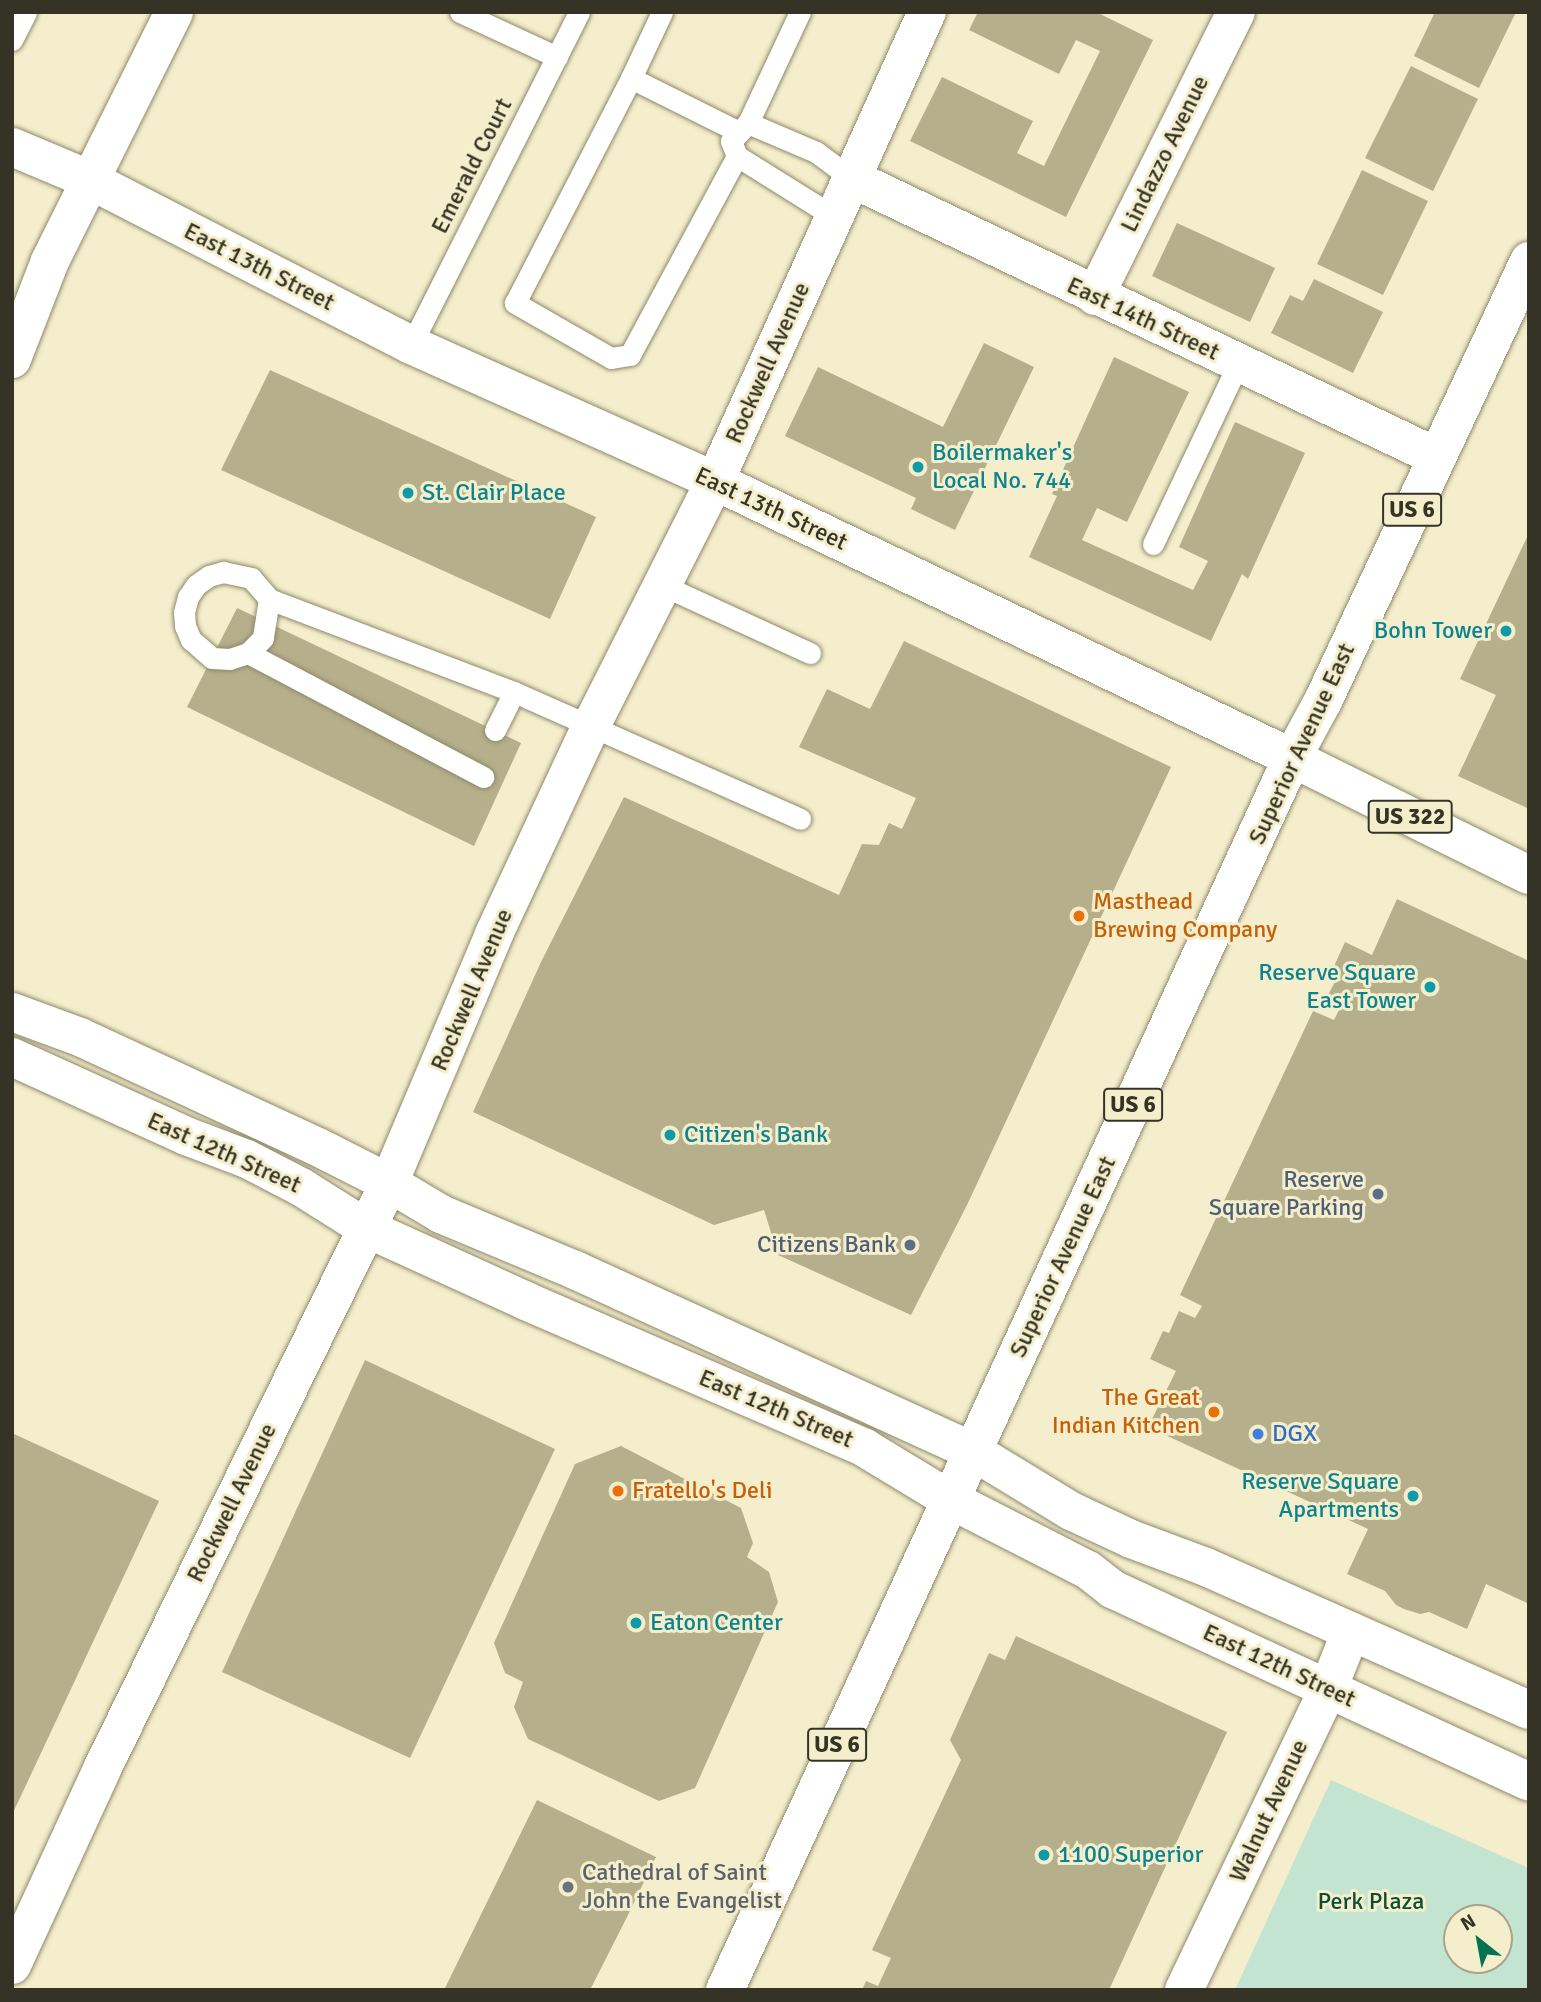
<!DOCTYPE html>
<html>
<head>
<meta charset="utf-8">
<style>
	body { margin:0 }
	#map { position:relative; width:1541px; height:2002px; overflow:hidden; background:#f4eecc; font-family:Signika,sans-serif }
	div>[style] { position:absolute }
	.green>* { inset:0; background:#c4e4d2 }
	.building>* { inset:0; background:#b5af8b }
	.roads { filter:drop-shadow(0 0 2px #8f896a) drop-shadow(0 0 2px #8f896a) }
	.service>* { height:21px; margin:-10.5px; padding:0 10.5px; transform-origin:10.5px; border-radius:10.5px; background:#fff }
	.minor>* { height:38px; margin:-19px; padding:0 19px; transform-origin:19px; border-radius:19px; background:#fff }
	.tertiary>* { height:38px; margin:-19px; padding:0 19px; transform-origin:19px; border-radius:19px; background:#fff }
	.secondary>* { height:38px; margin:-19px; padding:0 19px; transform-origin:19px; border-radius:19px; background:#fff }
	.primary>* { height:38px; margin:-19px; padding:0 19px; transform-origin:19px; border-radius:19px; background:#fff }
	.dots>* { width:19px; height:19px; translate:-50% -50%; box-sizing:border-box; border:4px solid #f4eecc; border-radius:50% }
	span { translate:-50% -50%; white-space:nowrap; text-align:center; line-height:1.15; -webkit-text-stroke:6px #f4eecc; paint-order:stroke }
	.shield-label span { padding:2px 5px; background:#f4eecc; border:2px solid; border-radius:5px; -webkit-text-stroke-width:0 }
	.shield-label { font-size:23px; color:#353326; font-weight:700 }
	.street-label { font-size:24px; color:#353326 }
	.culture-label { font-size:24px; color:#0d838f }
	.left { translate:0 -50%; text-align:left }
	.right { translate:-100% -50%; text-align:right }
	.food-label { font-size:24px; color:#c56008 }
	.service-label { font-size:24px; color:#4e5e75 }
	.shop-label { font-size:24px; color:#366cbe }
	.worship-label { font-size:24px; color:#5b616d }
	.park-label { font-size:24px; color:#0a4f33 }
	.frame { position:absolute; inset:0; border:14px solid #353326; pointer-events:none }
	.north { position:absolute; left:1443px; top:1904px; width:70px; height:70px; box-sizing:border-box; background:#f4eecc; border:2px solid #a8a38a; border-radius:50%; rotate:329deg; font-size:19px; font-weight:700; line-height:28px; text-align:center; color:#353326 }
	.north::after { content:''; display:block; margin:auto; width:24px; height:32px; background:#05744e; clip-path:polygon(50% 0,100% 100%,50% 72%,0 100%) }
</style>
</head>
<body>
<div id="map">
	<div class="green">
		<i style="clip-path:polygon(evenodd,1331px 1780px,1529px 1868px,1529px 1990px,1235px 1990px,1331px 1780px,1457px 1918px,1499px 1918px,1499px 1960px,1457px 1960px,1457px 1918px)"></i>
	</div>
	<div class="building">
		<i style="clip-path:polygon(978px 12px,1096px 12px,1153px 40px,1066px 217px,910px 141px,942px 77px,1033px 121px,1017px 153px,1044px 166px,1100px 51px,1076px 40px,1059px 74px,969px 30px)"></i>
		<i style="clip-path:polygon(1435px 12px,1516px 12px,1479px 88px,1414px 56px)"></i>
		<i style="clip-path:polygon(1411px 66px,1478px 99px,1433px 191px,1365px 158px)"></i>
		<i style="clip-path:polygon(1362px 170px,1428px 201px,1383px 295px,1317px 264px)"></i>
		<i style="clip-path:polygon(1177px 223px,1275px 268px,1250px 322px,1152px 276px)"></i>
		<i style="clip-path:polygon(1314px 279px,1383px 312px,1353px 373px,1271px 333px,1290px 295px,1303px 301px)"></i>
		<i style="clip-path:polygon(984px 343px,1034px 367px,955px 530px,911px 509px,916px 498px,785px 436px,818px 367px,943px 427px)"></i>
		<i style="clip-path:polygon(1114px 357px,1189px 392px,1127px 522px,1097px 508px,1082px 540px,1193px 590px,1208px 561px,1179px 547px,1235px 422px,1305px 453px,1248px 579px,1242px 574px,1211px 641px,1029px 557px,1057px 496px,1052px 494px)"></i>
		<i style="clip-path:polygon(270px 370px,596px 517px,550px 619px,221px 470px)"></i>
		<i style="clip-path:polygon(1529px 533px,1529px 809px,1458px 776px,1496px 695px,1460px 679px)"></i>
		<i style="clip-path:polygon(237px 608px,521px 743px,474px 846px,187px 707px)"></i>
		<i style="clip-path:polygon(904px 641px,1171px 767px,967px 1205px,911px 1315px,778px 1255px,764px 1210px,714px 1225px,473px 1112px,541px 962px,624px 797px,839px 895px,862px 844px,879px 845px,889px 823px,902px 829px,916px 798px,799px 747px,827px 689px,870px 709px)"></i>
		<i style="clip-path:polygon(1397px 899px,1529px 961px,1529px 1604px,1486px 1584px,1467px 1629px,1429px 1612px,1420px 1614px,1404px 1609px,1396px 1605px,1385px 1591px,1347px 1574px,1368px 1529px,1148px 1427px,1176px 1371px,1150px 1359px,1163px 1331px,1169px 1333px,1179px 1311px,1195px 1318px,1202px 1306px,1180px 1295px,1313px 1011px,1334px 1020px,1341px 1006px,1326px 999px,1338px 976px,1331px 973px,1345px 942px,1372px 955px)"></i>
		<i style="clip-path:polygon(365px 1360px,555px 1449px,410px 1758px,222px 1672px)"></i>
		<i style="clip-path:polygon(12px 1433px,159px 1501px,12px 1815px)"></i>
		<i style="clip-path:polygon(621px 1446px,741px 1508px,753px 1543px,747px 1557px,769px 1572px,778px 1602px,695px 1788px,659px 1801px,528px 1739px,514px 1707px,523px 1682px,505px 1673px,494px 1643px,575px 1464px)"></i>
		<i style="clip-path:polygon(1016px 1636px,1227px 1732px,1109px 1990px,862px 1990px,866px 1981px,878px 1986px,891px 1958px,872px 1950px,961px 1760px,950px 1740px,989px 1653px,1005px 1660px)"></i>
		<i style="clip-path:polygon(537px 1800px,656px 1857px,627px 1917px,590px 1990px,444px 1990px)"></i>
	</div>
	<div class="roads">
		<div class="service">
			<i style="left:460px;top:12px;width:107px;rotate:24.9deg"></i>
			<i style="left:12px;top:40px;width:31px;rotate:-63deg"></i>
			<i style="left:631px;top:78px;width:73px;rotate:-64.8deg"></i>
			<i style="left:748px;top:123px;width:123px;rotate:-64.9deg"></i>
			<i style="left:737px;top:156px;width:226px;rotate:118.3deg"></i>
			<i style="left:630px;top:355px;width:19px;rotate:171deg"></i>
			<i style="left:611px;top:358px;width:111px;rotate:-150.2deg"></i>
			<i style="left:515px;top:303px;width:253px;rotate:-62.7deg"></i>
			<i style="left:631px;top:78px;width:119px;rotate:26.6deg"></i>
			<i style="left:833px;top:216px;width:113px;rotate:-148deg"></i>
			<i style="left:737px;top:156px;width:16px;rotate:-112deg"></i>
			<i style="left:731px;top:141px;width:25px;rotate:-47deg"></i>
			<i style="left:748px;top:123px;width:74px;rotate:23.1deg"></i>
			<i style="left:816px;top:152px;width:44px;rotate:36.6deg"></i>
			<i style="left:411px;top:345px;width:373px;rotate:-63.2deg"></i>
			<i style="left:1153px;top:544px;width:199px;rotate:-64.7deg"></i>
			<i style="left:223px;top:572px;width:29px;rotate:12deg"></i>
			<i style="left:251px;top:578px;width:28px;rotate:49deg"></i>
			<i style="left:269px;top:599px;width:39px;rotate:99deg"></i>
			<i style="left:263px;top:638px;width:21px;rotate:135deg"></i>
			<i style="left:248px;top:653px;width:19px;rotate:162deg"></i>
			<i style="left:230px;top:659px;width:18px;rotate:-177deg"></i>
			<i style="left:212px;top:658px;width:28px;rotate:-139deg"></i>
			<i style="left:191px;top:640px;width:15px;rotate:-113deg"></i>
			<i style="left:185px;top:626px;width:14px;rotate:-94deg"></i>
			<i style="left:184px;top:612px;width:16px;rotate:-75deg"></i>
			<i style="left:188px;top:597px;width:14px;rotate:-56deg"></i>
			<i style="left:196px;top:585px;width:16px;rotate:-35deg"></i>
			<i style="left:209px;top:576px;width:15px;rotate:-16deg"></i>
			<i style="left:662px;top:585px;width:163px;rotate:24.7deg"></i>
			<i style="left:269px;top:599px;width:262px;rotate:20.8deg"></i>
			<i style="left:248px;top:653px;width:266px;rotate:27.8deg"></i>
			<i style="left:495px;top:730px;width:42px;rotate:-63.4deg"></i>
			<i style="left:514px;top:692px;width:313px;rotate:23.9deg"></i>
		</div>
		<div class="minor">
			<i style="left:851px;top:178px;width:649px;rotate:25.46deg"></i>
			<i style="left:1095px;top:296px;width:317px;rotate:-63.6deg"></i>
			<i style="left:12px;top:1965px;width:216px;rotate:-65.3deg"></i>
			<i style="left:102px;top:1769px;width:653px;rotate:-63.91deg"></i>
			<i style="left:389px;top:1183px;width:270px;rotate:-67.1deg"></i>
			<i style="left:494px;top:934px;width:230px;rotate:-65deg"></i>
			<i style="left:591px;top:726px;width:275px;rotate:-63.2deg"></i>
			<i style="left:715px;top:481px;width:515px;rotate:-65.68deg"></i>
			<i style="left:1184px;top:1990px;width:334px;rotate:-64.4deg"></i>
			<i style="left:1328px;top:1689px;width:62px;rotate:-68.4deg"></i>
		</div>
		<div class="tertiary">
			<i style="left:12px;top:147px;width:82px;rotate:22.8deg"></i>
			<i style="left:88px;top:179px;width:363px;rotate:27.2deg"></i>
			<i style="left:411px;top:345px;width:333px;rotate:24.1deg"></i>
			<i style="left:715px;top:481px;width:640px;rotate:25.64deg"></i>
		</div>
		<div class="secondary">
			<i style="left:12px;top:359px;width:105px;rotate:-68.8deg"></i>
			<i style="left:50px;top:261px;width:278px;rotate:-63.5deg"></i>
			<i style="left:12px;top:1012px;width:72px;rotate:20.2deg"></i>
			<i style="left:80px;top:1037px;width:262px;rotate:24.8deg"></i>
			<i style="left:318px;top:1147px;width:80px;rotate:26.9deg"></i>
			<i style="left:389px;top:1183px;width:61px;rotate:30.8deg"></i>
			<i style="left:441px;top:1214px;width:145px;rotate:22.7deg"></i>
			<i style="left:575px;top:1270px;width:439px;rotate:24.5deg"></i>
			<i style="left:974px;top:1452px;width:114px;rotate:31.3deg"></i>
			<i style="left:1071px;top:1511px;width:66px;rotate:25deg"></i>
			<i style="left:1131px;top:1539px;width:80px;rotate:20.5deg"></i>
			<i style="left:1206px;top:1567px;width:353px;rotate:23.9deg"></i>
			<i style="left:12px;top:1057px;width:191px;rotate:24.4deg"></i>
			<i style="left:186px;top:1136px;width:65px;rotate:20.7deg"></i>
			<i style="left:247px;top:1159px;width:61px;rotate:27.4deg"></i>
			<i style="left:301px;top:1187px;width:77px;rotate:32.2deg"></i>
			<i style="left:366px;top:1228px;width:176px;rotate:24.5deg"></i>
			<i style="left:526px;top:1301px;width:369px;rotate:23.4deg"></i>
			<i style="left:865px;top:1448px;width:100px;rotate:31.2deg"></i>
			<i style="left:951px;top:1500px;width:154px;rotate:27.1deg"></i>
			<i style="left:1088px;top:1570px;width:31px;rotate:38deg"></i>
			<i style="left:1112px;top:1589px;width:459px;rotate:24.8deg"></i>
		</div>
		<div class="primary">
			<i style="left:1292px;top:758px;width:264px;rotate:26.3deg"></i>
			<i style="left:725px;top:1990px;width:1356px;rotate:-65.29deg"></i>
			<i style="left:1292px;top:758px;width:65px;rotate:-61.5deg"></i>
			<i style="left:1323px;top:701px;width:486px;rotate:-64.9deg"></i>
		</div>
	</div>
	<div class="dots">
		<i style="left:918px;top:467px;background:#0f9aa8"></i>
		<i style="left:408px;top:493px;background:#0f9aa8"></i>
		<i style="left:1506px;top:631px;background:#0f9aa8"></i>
		<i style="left:1079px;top:916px;background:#e8710a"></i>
		<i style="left:1430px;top:987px;background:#0f9aa8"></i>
		<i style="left:670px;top:1135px;background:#0f9aa8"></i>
		<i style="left:1378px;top:1194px;background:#5c6f8a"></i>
		<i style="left:910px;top:1245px;background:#5c6f8a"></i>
		<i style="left:1214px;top:1412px;background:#e8710a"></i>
		<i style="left:1258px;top:1434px;background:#3f7fe0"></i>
		<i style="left:618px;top:1491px;background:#e8710a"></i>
		<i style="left:1413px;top:1496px;background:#0f9aa8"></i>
		<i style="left:636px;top:1623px;background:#0f9aa8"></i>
		<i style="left:1044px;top:1855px;background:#0f9aa8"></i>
		<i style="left:568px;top:1887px;background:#6b7280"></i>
	</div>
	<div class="shield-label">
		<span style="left:1412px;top:510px">US 6</span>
		<span style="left:1410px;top:817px">US 322</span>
		<span style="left:1133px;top:1105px">US 6</span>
		<span style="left:837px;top:1745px">US 6</span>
	</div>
	<div class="street-label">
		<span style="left:1165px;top:154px;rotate:-64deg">Lindazzo Avenue</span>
		<span style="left:472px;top:166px;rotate:-63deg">Emerald Court</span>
		<span style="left:259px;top:267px;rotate:27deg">East 13th Street</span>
		<span style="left:1143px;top:319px;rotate:25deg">East 14th Street</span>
		<span style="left:768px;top:363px;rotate:-66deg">Rockwell Avenue</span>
		<span style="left:771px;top:509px;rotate:25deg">East 13th Street</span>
		<span style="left:1302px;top:744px;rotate:-65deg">Superior Avenue East</span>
		<span style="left:472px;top:990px;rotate:-67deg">Rockwell Avenue</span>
		<span style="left:224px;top:1153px;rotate:24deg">East 12th Street</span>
		<span style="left:1063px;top:1257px;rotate:-65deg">Superior Avenue East</span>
		<span style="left:776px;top:1409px;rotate:23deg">East 12th Street</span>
		<span style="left:232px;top:1503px;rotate:-64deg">Rockwell Avenue</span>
		<span style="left:1279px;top:1666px;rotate:25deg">East 12th Street</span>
		<span style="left:1269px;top:1811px;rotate:-65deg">Walnut Avenue</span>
	</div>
	<div class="culture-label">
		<span class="left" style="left:932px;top:467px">Boilermaker's<br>Local No. 744</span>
		<span class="left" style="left:422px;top:493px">St. Clair Place</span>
		<span class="right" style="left:1492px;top:631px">Bohn Tower</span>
		<span class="right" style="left:1416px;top:987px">Reserve Square<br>East Tower</span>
		<span class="left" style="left:684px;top:1135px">Citizen's Bank</span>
		<span class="right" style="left:1399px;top:1496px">Reserve Square<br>Apartments</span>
		<span class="left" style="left:650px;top:1623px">Eaton Center</span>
		<span class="left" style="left:1058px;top:1855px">1100 Superior</span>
	</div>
	<div class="food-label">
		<span class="left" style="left:1093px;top:916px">Masthead<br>Brewing Company</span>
		<span class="right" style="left:1200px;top:1412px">The Great<br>Indian Kitchen</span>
		<span class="left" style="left:632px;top:1491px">Fratello's Deli</span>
	</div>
	<div class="service-label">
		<span class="right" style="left:1364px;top:1194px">Reserve<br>Square Parking</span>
		<span class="right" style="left:896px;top:1245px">Citizens Bank</span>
	</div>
	<div class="shop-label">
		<span class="left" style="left:1272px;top:1434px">DGX</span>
	</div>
	<div class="worship-label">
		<span class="left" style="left:582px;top:1887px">Cathedral of Saint<br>John the Evangelist</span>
	</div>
	<div class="park-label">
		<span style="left:1371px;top:1902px">Perk Plaza</span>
	</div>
	<div class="frame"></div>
	<div class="north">N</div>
</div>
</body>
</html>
